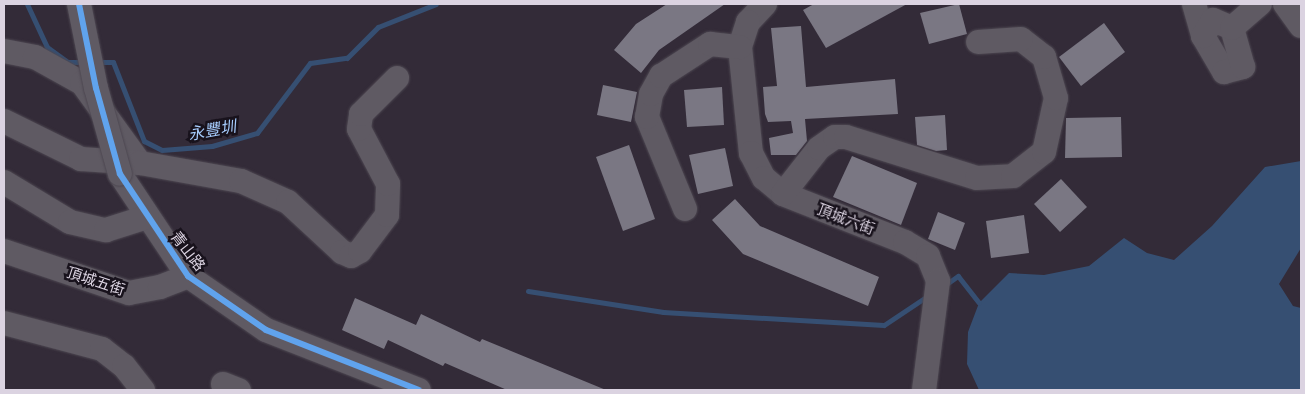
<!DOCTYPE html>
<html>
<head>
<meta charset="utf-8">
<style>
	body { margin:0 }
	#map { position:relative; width:1305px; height:394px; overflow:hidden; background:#332b38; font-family:Quicksand,"Noto Sans TC",sans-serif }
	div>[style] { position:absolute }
	.water>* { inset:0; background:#364f72 }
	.stream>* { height:5px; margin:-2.5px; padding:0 2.5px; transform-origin:2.5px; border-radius:2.5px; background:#364f72 }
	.building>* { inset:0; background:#7a7783 }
	.roads { filter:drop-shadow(0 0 1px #4d4751) drop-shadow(0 0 1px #4d4751) }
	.minor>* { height:24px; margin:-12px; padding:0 12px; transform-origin:12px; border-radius:12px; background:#5f5a63 }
	.bridges { filter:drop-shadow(0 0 1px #4d4751) drop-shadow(0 0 1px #4d4751) }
	.minor-bridge>* { height:24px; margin:-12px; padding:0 12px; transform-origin:12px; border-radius:12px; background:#5f5a63 }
	.cycleway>* { height:6px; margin:-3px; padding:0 3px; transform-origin:3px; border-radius:3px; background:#60a3ed }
	span { translate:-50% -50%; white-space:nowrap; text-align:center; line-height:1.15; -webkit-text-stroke:5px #18121c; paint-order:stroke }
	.street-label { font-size:15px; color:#dbd3e1 }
	.water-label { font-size:16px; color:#a6ccfd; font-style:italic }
	.frame { position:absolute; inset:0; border:5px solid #dbd3e1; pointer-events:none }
</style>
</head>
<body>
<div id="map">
	<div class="water">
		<i style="clip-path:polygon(1301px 161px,1301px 248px,1279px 284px,1293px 306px,1301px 308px,1301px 390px,979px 390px,967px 364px,968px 332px,979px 303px,1009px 273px,1044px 275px,1089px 266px,1124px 238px,1147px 253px,1174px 260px,1212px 226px,1265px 167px)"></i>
	</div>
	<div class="stream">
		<i style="left:27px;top:4px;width:47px;rotate:65.1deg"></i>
		<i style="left:47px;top:47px;width:26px;rotate:36deg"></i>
		<i style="left:68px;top:62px;width:17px"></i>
		<i style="left:96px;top:62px;width:17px"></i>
		<i style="left:113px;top:62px;width:85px;rotate:68.6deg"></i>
		<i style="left:144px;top:141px;width:20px;rotate:27deg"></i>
		<i style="left:162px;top:150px;width:50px;rotate:-4.6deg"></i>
		<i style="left:212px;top:146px;width:47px;rotate:-16.1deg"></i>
		<i style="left:257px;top:133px;width:88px;rotate:-52.9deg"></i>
		<i style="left:310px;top:63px;width:37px;rotate:-8deg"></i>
		<i style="left:347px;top:58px;width:44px;rotate:-45deg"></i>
		<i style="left:378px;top:27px;width:62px;rotate:-21.6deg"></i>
		<i style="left:945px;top:285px;width:16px;rotate:-35deg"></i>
		<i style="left:958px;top:276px;width:34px;rotate:52deg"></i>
		<i style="left:528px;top:291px;width:137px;rotate:8.8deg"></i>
		<i style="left:663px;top:312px;width:221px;rotate:3.4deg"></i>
		<i style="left:884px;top:325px;width:54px;rotate:-33.7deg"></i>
	</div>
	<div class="building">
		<i style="clip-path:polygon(667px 4px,725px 4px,659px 50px,641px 73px,614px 50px,636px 24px)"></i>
		<i style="clip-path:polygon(814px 4px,907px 4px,826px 48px,803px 10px)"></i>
		<i style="clip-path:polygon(959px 4px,967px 34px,929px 44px,920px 13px)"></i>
		<i style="clip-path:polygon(1104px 23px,1125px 52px,1081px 86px,1059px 57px)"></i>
		<i style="clip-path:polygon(801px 26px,806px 87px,895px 79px,898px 114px,805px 119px,807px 141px,796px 155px,771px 155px,769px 138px,793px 133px,791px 121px,768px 122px,765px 114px,763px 87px,777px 86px,771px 28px)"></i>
		<i style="clip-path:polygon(603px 85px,637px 92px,631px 122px,597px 115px)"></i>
		<i style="clip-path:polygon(722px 87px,724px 125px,687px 127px,684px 90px)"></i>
		<i style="clip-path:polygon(945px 115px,947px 150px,936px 151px,917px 145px,915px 117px)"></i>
		<i style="clip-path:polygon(1121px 117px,1122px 157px,1065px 158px,1066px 118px)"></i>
		<i style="clip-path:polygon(629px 145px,655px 219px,623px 231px,596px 157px)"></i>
		<i style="clip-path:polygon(725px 148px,733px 186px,698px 194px,689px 155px)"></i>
		<i style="clip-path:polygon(852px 156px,917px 183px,901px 225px,833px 197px)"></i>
		<i style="clip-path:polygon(1061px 179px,1087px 207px,1060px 232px,1034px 204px)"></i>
		<i style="clip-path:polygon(735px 199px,760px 226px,879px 277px,868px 306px,743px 254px,712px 220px)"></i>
		<i style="clip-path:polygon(938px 212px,965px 223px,955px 250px,928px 239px)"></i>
		<i style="clip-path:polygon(1024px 215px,1029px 253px,991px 258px,986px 221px)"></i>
		<i style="clip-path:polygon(355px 298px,416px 325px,421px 314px,480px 342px,482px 339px,606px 390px,507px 390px,445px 363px,443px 366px,388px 340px,384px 349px,342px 330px)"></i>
	</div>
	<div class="roads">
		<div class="minor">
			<i style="left:765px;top:4px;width:25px;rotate:133deg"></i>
			<i style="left:748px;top:22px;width:26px;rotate:108deg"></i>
			<i style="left:740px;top:47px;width:107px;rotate:84.1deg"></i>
			<i style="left:751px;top:153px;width:28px;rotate:63deg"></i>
			<i style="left:764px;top:178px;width:25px;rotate:40deg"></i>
			<i style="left:783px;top:194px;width:131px;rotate:21.5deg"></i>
			<i style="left:905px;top:242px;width:27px;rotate:31deg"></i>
			<i style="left:928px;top:256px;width:27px;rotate:68deg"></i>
			<i style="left:938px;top:281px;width:110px;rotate:97.3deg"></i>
			<i style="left:1194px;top:4px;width:33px;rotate:74deg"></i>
			<i style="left:1203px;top:36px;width:42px;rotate:59.7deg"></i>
			<i style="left:1224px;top:72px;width:20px;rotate:-15deg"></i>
			<i style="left:1243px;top:67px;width:41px;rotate:-105.8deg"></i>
			<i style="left:1232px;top:28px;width:21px;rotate:-157deg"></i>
			<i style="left:1213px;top:20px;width:19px;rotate:122deg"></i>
			<i style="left:1285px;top:4px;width:27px;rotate:54deg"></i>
			<i style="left:1232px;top:28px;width:37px;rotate:-41deg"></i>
			<i style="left:4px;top:51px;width:32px;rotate:11deg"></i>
			<i style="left:35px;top:57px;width:54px;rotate:29deg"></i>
			<i style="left:82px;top:83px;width:99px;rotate:54.1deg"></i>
			<i style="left:4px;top:121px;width:86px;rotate:26.3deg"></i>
			<i style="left:81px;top:159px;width:59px;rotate:3.9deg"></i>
			<i style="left:140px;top:163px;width:103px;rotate:10.1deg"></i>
			<i style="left:241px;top:181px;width:51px;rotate:24.1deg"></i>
			<i style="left:288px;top:202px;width:74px;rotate:42.8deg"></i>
			<i style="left:342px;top:252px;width:10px;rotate:24deg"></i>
			<i style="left:351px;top:256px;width:10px;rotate:-29deg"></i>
			<i style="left:360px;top:251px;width:45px;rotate:-53.1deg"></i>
			<i style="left:387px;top:215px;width:31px;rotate:-88deg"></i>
			<i style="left:388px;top:184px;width:62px;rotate:-117.8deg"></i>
			<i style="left:359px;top:129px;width:15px;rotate:-82deg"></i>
			<i style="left:361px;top:114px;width:51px;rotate:-45deg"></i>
			<i style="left:120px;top:174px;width:123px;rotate:56.3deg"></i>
			<i style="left:188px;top:276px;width:95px;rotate:34.7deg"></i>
			<i style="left:266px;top:330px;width:164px;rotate:21.4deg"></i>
			<i style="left:4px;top:182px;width:77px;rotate:31.2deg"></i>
			<i style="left:70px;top:222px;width:37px;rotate:13deg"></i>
			<i style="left:106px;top:230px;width:43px;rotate:-17.6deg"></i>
			<i style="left:783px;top:194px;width:58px;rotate:-52deg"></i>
			<i style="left:819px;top:148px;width:19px;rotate:-35deg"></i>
			<i style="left:835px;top:137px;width:11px"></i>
			<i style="left:846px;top:137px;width:137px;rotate:17.4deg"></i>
			<i style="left:977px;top:178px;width:36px;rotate:-3deg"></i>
			<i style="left:1013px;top:176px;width:39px;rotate:-38deg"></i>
			<i style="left:1044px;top:152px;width:55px;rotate:-77.5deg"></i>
			<i style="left:1056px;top:98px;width:43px;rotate:-106.3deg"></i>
			<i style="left:1044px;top:57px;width:29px;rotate:-142deg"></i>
			<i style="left:1021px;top:39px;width:43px;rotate:176deg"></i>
			<i style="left:685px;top:209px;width:100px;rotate:-112.4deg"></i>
			<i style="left:647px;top:117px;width:23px;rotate:-80deg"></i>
			<i style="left:651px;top:94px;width:21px;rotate:-61deg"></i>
			<i style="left:661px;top:76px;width:59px;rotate:-33.1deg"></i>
			<i style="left:710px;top:44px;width:30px;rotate:6deg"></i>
			<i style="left:4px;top:251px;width:132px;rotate:18.6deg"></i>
			<i style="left:129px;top:293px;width:32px;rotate:-11deg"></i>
			<i style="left:160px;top:287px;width:30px;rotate:-21deg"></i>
			<i style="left:4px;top:323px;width:101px;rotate:14.9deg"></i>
			<i style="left:102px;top:349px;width:28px;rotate:38deg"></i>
			<i style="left:124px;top:366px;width:31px;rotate:52deg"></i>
			<i style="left:223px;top:384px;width:17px;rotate:21deg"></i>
		</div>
	</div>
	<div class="bridges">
		<div class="minor-bridge">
			<i style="left:79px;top:4px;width:86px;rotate:78.6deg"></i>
			<i style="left:96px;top:88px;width:89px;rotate:74.4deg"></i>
		</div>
	</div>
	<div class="cycleway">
		<i style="left:79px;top:4px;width:86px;rotate:78.6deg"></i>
		<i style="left:96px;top:88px;width:89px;rotate:74.4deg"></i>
		<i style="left:120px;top:174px;width:123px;rotate:56.3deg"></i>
		<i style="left:188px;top:276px;width:95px;rotate:34.7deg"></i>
		<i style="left:266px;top:330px;width:164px;rotate:21.4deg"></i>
	</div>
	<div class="street-label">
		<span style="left:846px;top:219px;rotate:21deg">頂城六街</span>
		<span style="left:188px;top:251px;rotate:52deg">青山路</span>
		<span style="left:96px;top:281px;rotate:18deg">頂城五街</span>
	</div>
	<div class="water-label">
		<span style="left:212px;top:130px;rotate:-10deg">永豐圳</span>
	</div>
	<div class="frame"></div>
</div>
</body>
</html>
